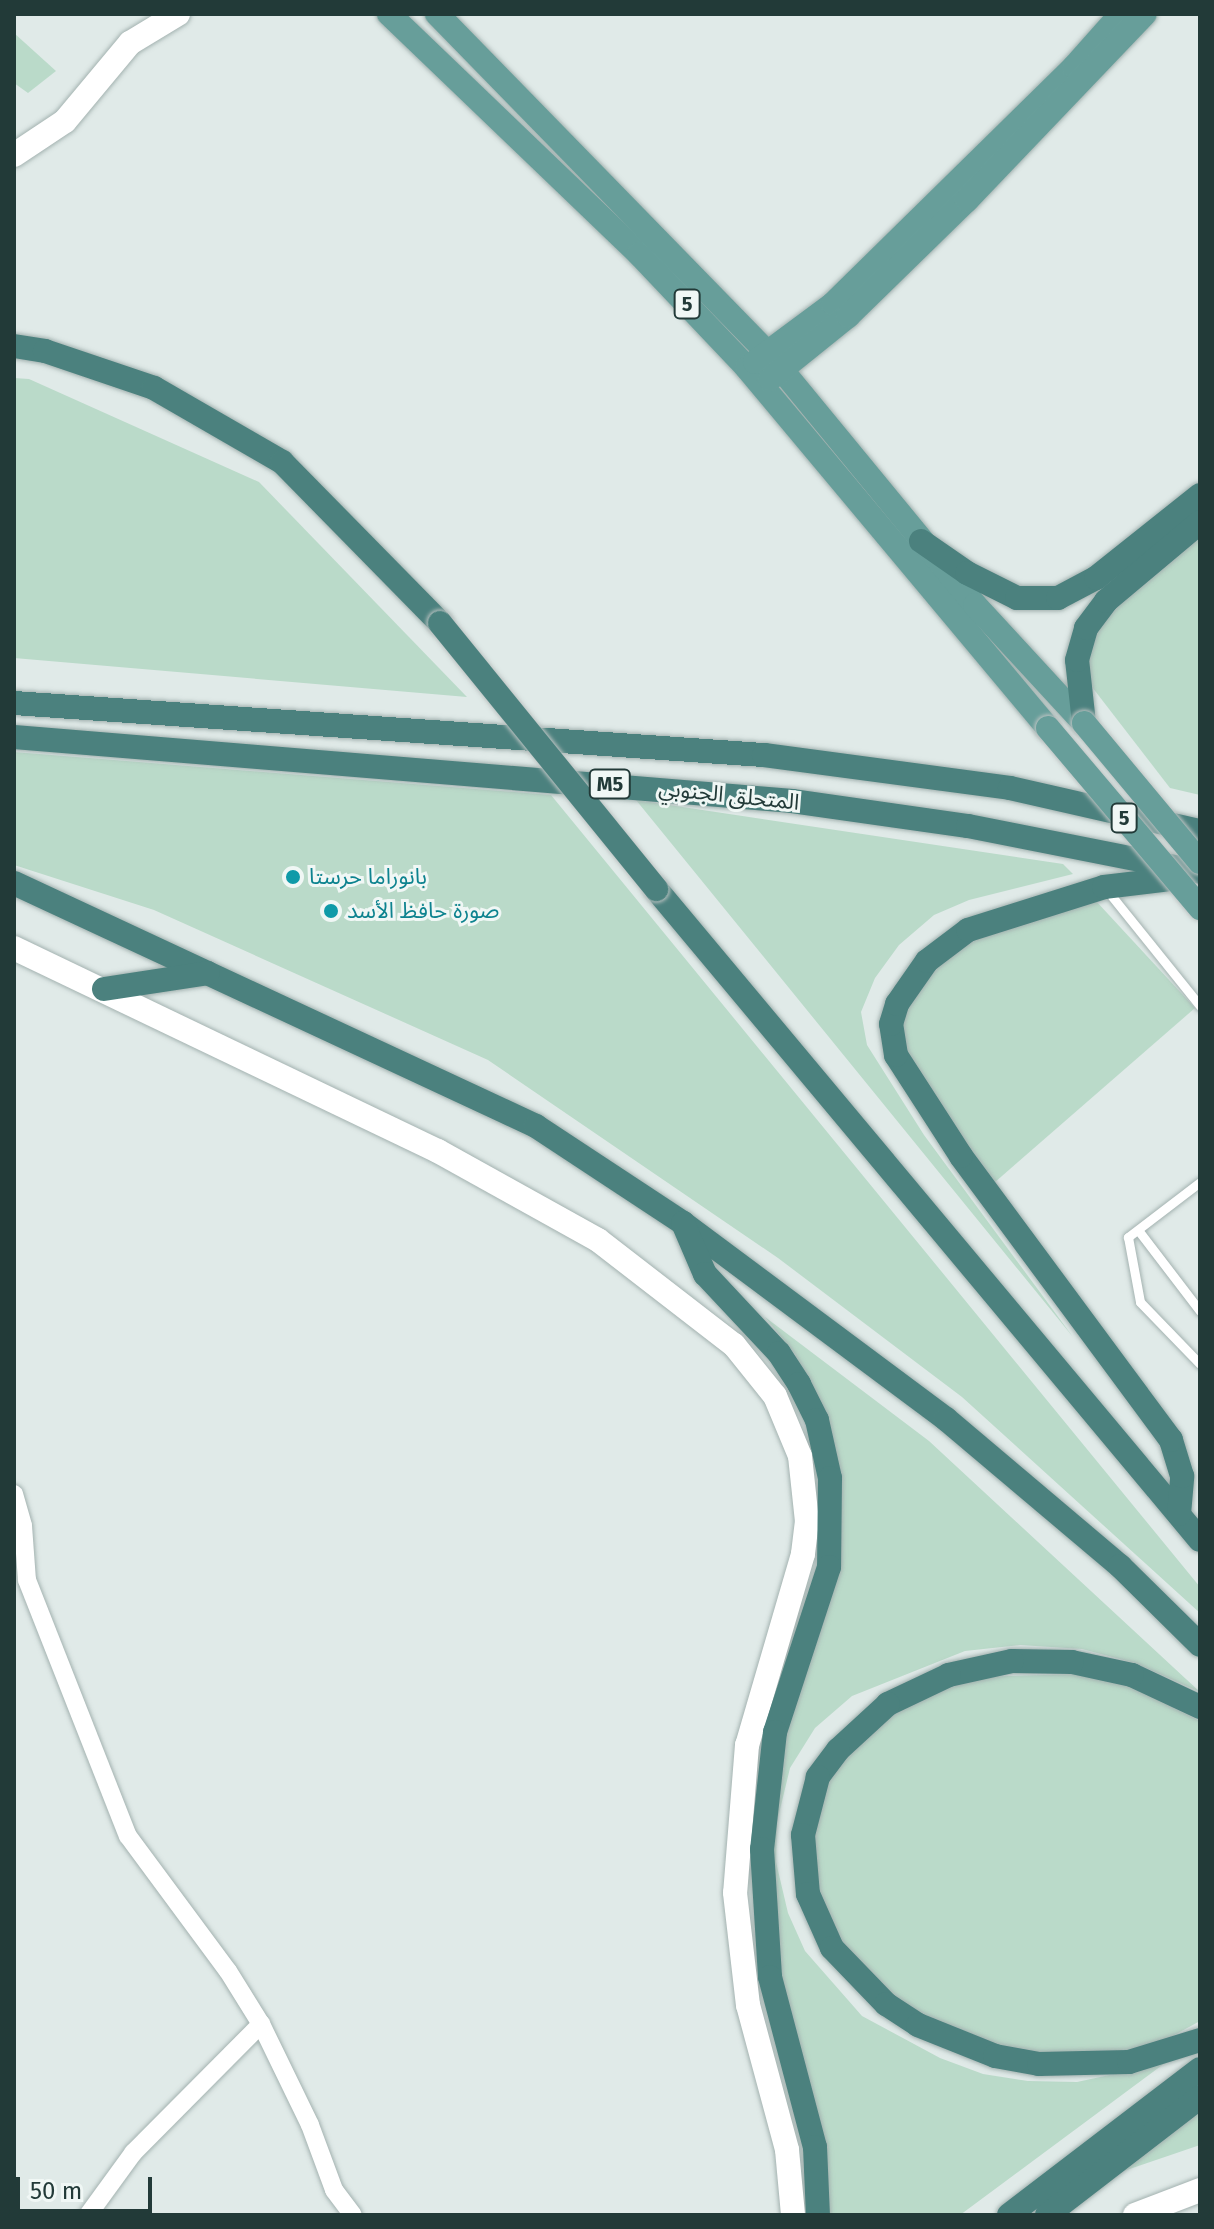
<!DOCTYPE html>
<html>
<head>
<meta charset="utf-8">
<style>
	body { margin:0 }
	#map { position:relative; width:1214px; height:2229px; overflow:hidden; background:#e0eae8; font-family:"Fira Sans","Noto Sans Arabic",sans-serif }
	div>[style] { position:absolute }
	.green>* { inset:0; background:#badac9 }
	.roads { filter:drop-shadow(0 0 2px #a3b2b0) drop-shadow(0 0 2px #a3b2b0) }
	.service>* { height:9px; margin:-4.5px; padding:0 4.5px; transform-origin:4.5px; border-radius:4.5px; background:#fff }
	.minor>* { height:18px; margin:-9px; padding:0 9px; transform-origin:9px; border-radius:9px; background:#fff }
	.tertiary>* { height:24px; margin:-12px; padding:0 12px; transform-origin:12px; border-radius:12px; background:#fff }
	.primary>* { height:24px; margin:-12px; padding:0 12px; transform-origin:12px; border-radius:12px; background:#679e9a }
	.trunk>* { height:24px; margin:-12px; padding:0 12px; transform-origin:12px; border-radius:12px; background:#4b817e }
	.bridges { filter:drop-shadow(0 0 2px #bdc4c3) drop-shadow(0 0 2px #bdc4c3) }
	.primary-bridge>* { height:24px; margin:-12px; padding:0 12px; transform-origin:12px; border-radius:12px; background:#679e9a }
	.trunk-bridge>* { height:24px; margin:-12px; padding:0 12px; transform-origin:12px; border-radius:12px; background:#4b817e }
	.dots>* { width:22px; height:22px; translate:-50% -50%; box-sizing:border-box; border:4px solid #f0f7f5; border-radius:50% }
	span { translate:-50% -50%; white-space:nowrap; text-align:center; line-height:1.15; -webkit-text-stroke:6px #f0f7f5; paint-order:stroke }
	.shield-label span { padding:2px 6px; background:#f0f7f5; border:2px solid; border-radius:6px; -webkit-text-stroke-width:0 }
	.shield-label { font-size:20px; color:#223a38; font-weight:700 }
	.street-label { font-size:22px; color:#223a38 }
	.culture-label { font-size:22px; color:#0d838f }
	.left { translate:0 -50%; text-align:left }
	.frame { position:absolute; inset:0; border:16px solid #223a38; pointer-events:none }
	.scale { position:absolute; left:16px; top:2177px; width:136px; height:36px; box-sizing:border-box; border:4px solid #223a38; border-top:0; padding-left:10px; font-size:24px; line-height:28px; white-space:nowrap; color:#223a38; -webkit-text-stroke:6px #f0f7f5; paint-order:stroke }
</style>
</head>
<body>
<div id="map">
	<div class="green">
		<i style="clip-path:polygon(14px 33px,56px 71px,28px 93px,14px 83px)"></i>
		<i style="clip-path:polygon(14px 378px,29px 379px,259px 482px,467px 697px,14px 658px)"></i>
		<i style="clip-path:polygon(1200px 519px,1200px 795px,1170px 788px,1082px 674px,1091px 615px)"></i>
		<i style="clip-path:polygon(14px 752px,551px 795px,1200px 1587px,1200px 1613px,962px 1397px,778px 1258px,488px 1060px,154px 910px,14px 865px)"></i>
		<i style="clip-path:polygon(636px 800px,1063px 864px,1073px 874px,969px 900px,934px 915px,899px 945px,875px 978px,861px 1012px,867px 1045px,924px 1135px,1073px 1337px)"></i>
		<i style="clip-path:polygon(1096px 901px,1195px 1008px,994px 1183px,943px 1116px,899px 1041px,901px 992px,952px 942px)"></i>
		<i style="clip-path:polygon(765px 1317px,929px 1441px,1200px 1692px,1135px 1663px,1082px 1649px,1020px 1645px,965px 1651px,852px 1696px,815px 1728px,790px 1768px,777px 1822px,776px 1862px,788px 1913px,805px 1951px,862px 2016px,940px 2058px,983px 2074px,1028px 2081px,1077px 2082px,1165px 2063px,960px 2215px,819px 2215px,777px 2022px,761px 1822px,829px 1569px,828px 1426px,795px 1354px)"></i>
		<i style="clip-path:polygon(1081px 1674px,1130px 1686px,1200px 1721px,1200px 2021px,1160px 2043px,1127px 2051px,1031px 2055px,989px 2045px,911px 2015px,830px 1938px,804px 1825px,817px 1779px,871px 1718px,969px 1677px)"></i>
		<i style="clip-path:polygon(1200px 2110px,1200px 2145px,1112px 2175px)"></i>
	</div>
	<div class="roads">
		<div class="service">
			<i style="left:1106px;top:889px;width:150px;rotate:51.2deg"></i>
			<i style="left:1200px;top:1182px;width:91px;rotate:142.6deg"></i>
			<i style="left:1128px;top:1237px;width:66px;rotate:79.5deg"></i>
			<i style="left:1140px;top:1302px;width:86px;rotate:45.9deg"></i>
			<i style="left:1138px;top:1230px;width:102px;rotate:52.6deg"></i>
		</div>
		<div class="minor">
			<i style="left:14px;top:1494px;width:33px;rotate:74deg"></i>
			<i style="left:23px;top:1526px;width:54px;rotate:85.8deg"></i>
			<i style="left:27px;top:1580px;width:275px;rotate:68.5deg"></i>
			<i style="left:128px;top:1836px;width:168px;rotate:53.5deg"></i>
			<i style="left:228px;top:1971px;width:62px;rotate:58.1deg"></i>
			<i style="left:261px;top:2024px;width:112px;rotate:64.1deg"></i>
			<i style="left:310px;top:2125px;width:69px;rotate:69.7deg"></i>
			<i style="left:334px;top:2190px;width:31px;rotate:53deg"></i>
			<i style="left:88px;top:2215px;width:77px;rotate:-54deg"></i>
			<i style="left:133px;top:2153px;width:182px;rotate:-45.2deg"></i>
		</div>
		<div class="tertiary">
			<i style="left:14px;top:155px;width:61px;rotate:-33.7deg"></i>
			<i style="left:65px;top:121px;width:102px;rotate:-50.2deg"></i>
			<i style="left:130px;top:43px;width:56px;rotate:-31.1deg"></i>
			<i style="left:14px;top:948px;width:470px;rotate:25.6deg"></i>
			<i style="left:438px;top:1151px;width:183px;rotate:29.1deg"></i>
			<i style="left:598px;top:1240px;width:172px;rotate:37.7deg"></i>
			<i style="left:734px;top:1345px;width:65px;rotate:51.2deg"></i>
			<i style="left:775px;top:1396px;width:65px;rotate:67.4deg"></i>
			<i style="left:800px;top:1456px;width:65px;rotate:83.9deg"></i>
			<i style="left:807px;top:1521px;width:33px;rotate:97deg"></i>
			<i style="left:803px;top:1554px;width:199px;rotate:106.3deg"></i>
			<i style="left:747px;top:1745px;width:148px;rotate:94.6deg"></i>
			<i style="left:735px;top:1893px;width:113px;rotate:83.4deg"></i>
			<i style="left:748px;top:2005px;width:150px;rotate:74.9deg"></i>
			<i style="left:787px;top:2150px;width:65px;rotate:84.7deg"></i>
			<i style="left:1135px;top:2215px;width:70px;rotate:-21deg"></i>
		</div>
		<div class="primary">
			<i style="left:389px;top:14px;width:347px;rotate:43.8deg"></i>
			<i style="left:639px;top:254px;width:157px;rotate:46.5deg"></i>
			<i style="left:747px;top:368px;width:469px;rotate:50.1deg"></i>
			<i style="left:437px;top:14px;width:474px;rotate:45.7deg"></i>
			<i style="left:768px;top:353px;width:326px;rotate:50.6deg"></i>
			<i style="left:975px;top:605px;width:161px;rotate:47.3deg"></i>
			<i style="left:755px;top:362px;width:97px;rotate:-36.6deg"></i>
			<i style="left:833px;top:304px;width:338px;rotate:-44.5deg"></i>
			<i style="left:1074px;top:67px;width:71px;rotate:-48.4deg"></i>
			<i style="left:770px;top:379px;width:100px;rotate:-38.9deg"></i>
			<i style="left:848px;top:316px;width:166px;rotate:-44.3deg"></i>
			<i style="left:967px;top:200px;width:257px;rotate:-46.3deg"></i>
		</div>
		<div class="trunk">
			<i style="left:14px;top:346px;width:31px;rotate:9deg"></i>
			<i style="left:45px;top:351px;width:115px;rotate:18.7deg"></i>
			<i style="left:154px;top:388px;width:148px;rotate:30deg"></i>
			<i style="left:282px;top:462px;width:226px;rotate:45.5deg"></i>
			<i style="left:921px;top:541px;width:56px;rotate:34.8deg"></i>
			<i style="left:967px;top:573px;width:56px;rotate:26.6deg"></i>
			<i style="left:1017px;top:598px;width:41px"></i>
			<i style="left:1058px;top:598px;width:43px;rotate:-27.8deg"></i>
			<i style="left:1096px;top:578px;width:133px;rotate:-38.6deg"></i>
			<i style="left:14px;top:703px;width:752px;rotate:3.97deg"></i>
			<i style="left:764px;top:755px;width:248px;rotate:7.6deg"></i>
			<i style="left:1010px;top:788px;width:195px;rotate:12.8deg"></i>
			<i style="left:1084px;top:723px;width:63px;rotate:-96.3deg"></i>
			<i style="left:1077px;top:660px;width:33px;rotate:-74deg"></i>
			<i style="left:1086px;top:628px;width:34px;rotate:-53deg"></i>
			<i style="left:1106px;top:601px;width:123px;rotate:-40deg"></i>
			<i style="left:14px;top:737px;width:781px;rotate:4.7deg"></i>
			<i style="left:792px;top:801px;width:178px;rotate:8.1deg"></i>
			<i style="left:968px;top:826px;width:237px;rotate:11.2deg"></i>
			<i style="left:14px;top:883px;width:576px;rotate:24.96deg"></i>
			<i style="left:536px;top:1126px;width:176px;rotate:33.4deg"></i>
			<i style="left:683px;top:1223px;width:328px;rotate:36.7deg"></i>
			<i style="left:946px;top:1419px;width:228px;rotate:40.2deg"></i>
			<i style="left:1120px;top:1566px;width:112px;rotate:44.6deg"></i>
			<i style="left:656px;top:889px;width:848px;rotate:50.12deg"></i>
			<i style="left:104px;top:989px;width:105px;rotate:-8.7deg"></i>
			<i style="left:683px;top:1223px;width:56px;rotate:66.7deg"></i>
			<i style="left:705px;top:1274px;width:108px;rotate:46.9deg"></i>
			<i style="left:779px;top:1353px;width:37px;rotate:57deg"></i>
			<i style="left:799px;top:1384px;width:40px;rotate:63.4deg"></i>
			<i style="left:817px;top:1420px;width:59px;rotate:77.4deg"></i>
			<i style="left:830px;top:1478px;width:89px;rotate:90.6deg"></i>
			<i style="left:829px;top:1567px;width:174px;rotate:108.1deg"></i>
			<i style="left:775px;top:1732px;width:118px;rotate:96.3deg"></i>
			<i style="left:762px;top:1849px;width:128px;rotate:86.4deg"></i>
			<i style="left:770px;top:1977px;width:176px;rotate:75.2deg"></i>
			<i style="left:815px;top:2147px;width:68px;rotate:87.5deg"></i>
			<i style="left:1179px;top:1514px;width:38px;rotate:-85deg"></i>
			<i style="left:1182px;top:1476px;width:38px;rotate:-107deg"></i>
			<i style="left:1171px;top:1440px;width:353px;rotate:-126.5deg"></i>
			<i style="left:961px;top:1156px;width:120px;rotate:-122.8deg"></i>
			<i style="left:896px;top:1055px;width:31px;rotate:-99deg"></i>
			<i style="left:891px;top:1024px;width:21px;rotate:-73deg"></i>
			<i style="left:897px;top:1004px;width:52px;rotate:-55.1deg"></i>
			<i style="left:927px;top:961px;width:51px;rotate:-37.1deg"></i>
			<i style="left:968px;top:930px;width:143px;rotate:-17.5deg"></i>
			<i style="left:1104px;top:887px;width:77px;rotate:-6.8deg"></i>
			<i style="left:1200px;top:1707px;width:75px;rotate:-154.8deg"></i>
			<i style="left:1132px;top:1675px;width:61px;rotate:-167.8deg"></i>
			<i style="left:1072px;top:1662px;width:60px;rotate:-179deg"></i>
			<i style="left:1012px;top:1661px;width:65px;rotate:167.5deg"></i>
			<i style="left:949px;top:1675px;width:68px;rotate:154.6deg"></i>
			<i style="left:888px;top:1704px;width:68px;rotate:137.4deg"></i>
			<i style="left:838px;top:1750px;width:34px;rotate:127deg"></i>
			<i style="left:818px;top:1777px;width:60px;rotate:104.5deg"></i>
			<i style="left:803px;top:1835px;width:59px;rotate:85.2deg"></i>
			<i style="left:808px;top:1894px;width:59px;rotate:66deg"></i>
			<i style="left:832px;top:1948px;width:78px;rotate:46deg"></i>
			<i style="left:886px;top:2004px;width:38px;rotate:33deg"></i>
			<i style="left:918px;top:2025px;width:83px;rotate:21.9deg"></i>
			<i style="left:995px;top:2056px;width:45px;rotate:10.3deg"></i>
			<i style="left:1039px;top:2064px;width:90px;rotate:-1.3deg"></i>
			<i style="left:1129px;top:2062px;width:74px;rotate:-17.2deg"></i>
			<i style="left:1009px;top:2215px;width:240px;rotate:-37.4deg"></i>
			<i style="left:1047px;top:2215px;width:193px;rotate:-37.6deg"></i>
		</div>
	</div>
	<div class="bridges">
		<div class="primary-bridge">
			<i style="left:1084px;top:723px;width:181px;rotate:50.2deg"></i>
			<i style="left:1048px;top:728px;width:236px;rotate:49.8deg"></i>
		</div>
		<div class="trunk-bridge">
			<i style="left:440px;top:623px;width:343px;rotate:50.9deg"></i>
		</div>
	</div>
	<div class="dots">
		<i style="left:293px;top:877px;background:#0f9aa8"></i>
		<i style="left:331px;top:911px;background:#0f9aa8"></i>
	</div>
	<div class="shield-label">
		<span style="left:687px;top:304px">5</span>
		<span style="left:610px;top:784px">M5</span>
		<span style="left:1124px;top:818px">5</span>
	</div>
	<div class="street-label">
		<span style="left:729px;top:795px;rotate:6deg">المتحلق الجنوبي</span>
	</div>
	<div class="culture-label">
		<span class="left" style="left:309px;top:877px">بانوراما حرستا</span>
		<span class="left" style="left:347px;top:911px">صورة حافظ الأسد</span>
	</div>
	<div class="frame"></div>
	<div class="scale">50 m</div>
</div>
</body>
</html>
